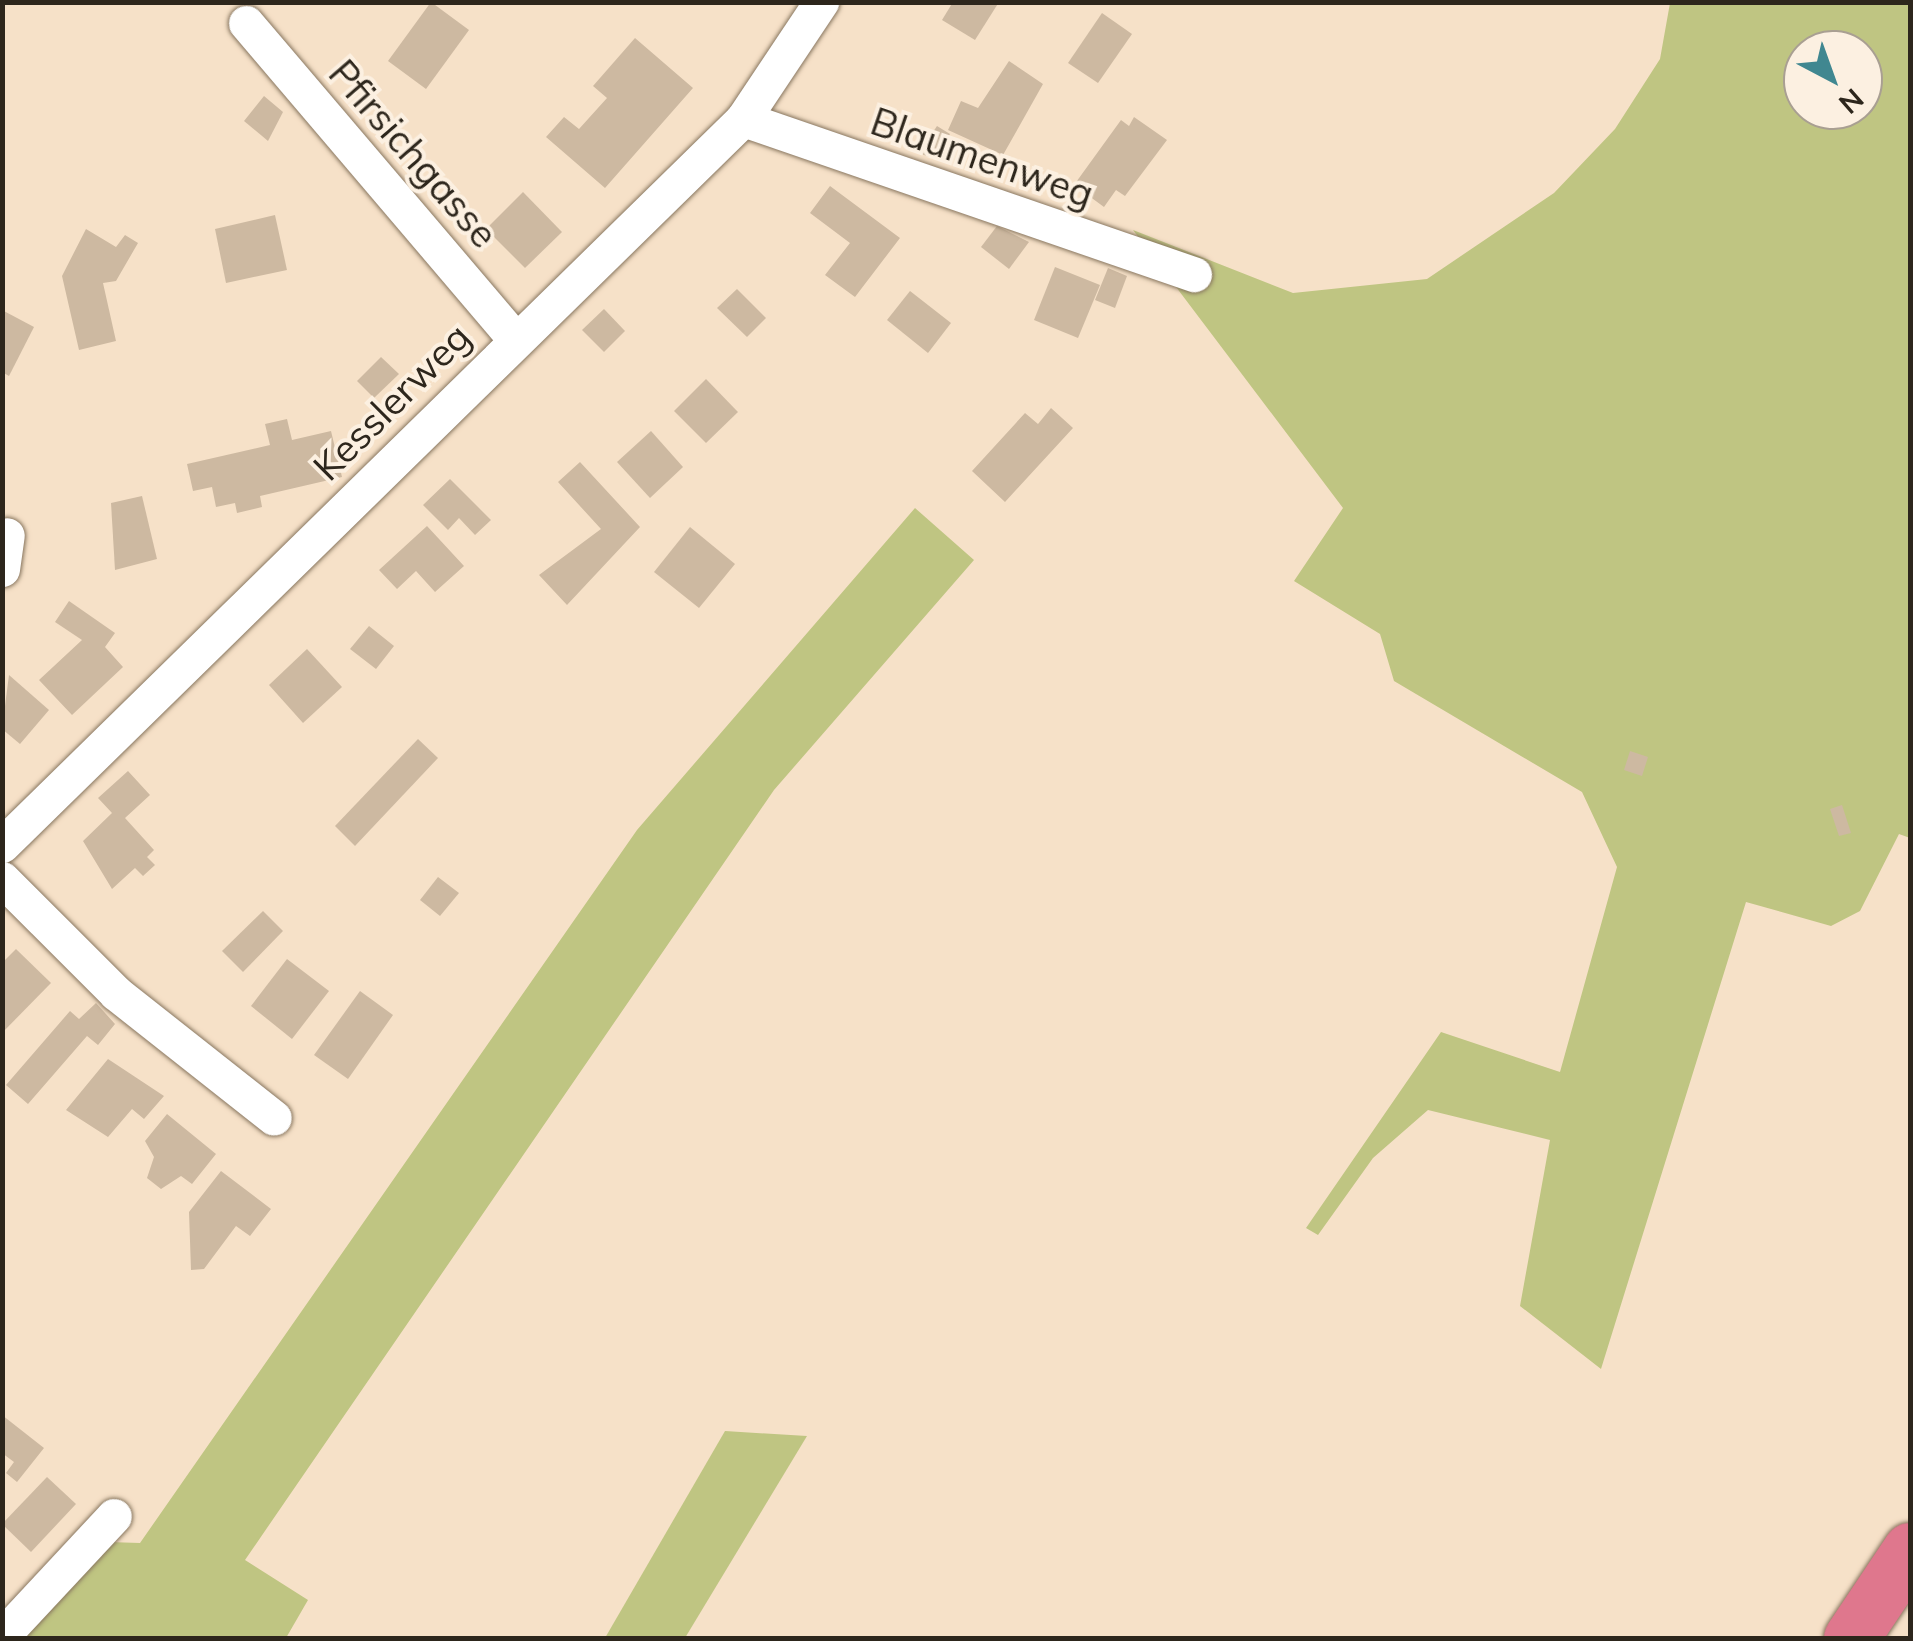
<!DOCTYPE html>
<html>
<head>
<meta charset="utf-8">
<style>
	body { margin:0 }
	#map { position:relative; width:1913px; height:1641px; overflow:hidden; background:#f6e1c8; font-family:Mulish,sans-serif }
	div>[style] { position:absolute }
	.green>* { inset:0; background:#bfc582 }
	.building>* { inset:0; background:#cdb9a1 }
	.roads { filter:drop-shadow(0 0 2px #88765f) drop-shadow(0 0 2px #88765f) }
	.minor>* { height:35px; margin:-17.5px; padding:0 17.5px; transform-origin:17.5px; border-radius:17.5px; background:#fff }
	.motorway>* { height:55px; margin:-27.5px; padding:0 27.5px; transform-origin:27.5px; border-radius:27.5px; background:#df778d }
	span { translate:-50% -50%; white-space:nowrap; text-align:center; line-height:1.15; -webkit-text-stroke:8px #fcf0e1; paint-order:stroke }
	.street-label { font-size:38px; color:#2d261c }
	.frame { position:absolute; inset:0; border:5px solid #2d261c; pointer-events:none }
	.north { position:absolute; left:1783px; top:30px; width:100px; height:100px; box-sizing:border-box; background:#fcf0e1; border:2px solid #a99f92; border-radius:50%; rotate:139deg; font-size:28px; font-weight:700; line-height:40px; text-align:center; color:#2d261c }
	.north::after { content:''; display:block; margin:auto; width:35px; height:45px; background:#408790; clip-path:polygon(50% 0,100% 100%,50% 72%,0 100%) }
</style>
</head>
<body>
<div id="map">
	<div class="green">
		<i style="clip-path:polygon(evenodd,1670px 3px,1910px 3px,1910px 838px,1899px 834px,1860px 911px,1831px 926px,1746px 902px,1601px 1369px,1520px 1306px,1550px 1140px,1428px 1110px,1373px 1158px,1318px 1235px,1306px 1228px,1441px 1032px,1560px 1072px,1617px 867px,1582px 792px,1394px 681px,1380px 634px,1294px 581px,1343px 508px,1133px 230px,1293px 293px,1427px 279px,1554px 193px,1615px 129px,1660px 59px,1670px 3px,1803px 50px,1863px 50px,1863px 110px,1803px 110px,1803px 50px)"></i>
		<i style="clip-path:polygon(915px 508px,974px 560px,774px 790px,245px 1560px,308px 1600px,286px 1638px,13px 1638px,108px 1542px,140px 1543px,637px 830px)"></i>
		<i style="clip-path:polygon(725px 1431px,807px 1436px,685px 1638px,605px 1638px)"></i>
	</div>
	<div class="building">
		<i style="clip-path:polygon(431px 2px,469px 30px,426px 89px,388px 61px)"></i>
		<i style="clip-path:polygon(953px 2px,999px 2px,975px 40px,942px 20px)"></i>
		<i style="clip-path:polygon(1102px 13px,1132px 34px,1098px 83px,1068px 63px)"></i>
		<i style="clip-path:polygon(635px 38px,693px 88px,605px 188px,546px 137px,564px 117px,579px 129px,607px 98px,593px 86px)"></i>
		<i style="clip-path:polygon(1009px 61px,1043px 84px,1003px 155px,948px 130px,961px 101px,978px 108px)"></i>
		<i style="clip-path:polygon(264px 96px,283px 112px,268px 141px,244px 121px)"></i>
		<i style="clip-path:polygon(1134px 117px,1167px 140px,1125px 196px,1116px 190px,1104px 207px,1074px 185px,1121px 120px,1129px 126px)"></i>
		<i style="clip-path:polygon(937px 126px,950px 134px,934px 159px,919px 153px)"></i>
		<i style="clip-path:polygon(830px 186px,900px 238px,855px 297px,825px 275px,850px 243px,810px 213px)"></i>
		<i style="clip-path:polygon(523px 192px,562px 232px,525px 268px,486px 229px)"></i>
		<i style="clip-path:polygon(275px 215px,287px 270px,226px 283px,215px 229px)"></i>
		<i style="clip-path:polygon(997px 226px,1029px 242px,1009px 269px,981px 247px)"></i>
		<i style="clip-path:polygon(86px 229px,116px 247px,125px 235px,138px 243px,116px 281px,103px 283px,116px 341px,79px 350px,62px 276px)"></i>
		<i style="clip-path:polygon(1055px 267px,1100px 285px,1078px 338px,1034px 320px)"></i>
		<i style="clip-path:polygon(1108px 268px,1127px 276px,1115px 308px,1095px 300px)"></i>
		<i style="clip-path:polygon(737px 289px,766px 318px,747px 337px,717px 308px)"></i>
		<i style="clip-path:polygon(910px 291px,951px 323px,928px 353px,887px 320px)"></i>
		<i style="clip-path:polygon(604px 309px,625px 331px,604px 352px,582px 330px)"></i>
		<i style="clip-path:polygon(2px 310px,34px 327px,9px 376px,2px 372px)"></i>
		<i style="clip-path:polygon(381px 357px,399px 374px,374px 398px,357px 381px)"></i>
		<i style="clip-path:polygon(706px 379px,738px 412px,706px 443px,674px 411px)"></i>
		<i style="clip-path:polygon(1051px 408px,1073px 428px,1005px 502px,972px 471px,1025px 413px,1038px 424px)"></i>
		<i style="clip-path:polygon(287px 419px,292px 440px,331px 431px,342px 477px,260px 496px,262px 507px,237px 513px,235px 503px,216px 507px,212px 487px,193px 491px,187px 464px,270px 445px,265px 424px)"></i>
		<i style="clip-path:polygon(651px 431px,683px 467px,650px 498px,617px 462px)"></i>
		<i style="clip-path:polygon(580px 462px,640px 527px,567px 605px,539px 575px,601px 529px,558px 482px)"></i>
		<i style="clip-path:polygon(450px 479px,491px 520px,475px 535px,459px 518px,448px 530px,423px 505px)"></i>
		<i style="clip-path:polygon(142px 496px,157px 559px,115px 570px,111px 503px)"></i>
		<i style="clip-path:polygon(427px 526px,464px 566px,435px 592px,416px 571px,397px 589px,379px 570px)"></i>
		<i style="clip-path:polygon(690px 527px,735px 564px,699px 608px,654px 572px)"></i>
		<i style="clip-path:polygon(69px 601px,115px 633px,105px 647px,123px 667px,72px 715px,39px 680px,82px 640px,55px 622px)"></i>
		<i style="clip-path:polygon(369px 626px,394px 646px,376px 669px,350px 649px)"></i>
		<i style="clip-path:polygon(307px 649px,342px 687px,303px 723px,269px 685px)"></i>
		<i style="clip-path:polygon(9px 675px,49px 710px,20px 744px,2px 729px)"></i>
		<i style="clip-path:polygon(418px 739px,438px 758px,355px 846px,335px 826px)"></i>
		<i style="clip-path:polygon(1630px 751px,1648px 757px,1642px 776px,1624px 770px)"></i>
		<i style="clip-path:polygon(128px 771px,150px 795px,125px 818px,154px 850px,147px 857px,155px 865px,143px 876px,135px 868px,112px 889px,83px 841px,112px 813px,98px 798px)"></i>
		<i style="clip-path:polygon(1842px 805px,1851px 833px,1839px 836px,1830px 809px)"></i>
		<i style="clip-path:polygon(438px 877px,459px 893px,440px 916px,420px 900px)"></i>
		<i style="clip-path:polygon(263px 911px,283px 931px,243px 972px,222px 951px)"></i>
		<i style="clip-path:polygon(16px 949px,51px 983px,2px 1033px,2px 963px)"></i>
		<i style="clip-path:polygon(287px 959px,329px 991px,292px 1039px,251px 1006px)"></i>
		<i style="clip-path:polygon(360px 991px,393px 1015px,348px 1079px,314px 1055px)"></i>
		<i style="clip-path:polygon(96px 1003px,115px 1024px,98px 1045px,87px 1036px,28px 1104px,6px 1085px,70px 1011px,79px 1019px)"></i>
		<i style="clip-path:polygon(108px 1059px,164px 1096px,144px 1119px,132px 1109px,108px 1137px,66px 1110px)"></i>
		<i style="clip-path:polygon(167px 1114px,216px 1154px,192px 1184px,181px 1176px,161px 1189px,147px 1178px,154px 1157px,145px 1141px)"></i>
		<i style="clip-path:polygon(221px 1171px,271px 1209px,250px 1236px,236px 1226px,204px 1269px,191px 1270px,189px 1212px)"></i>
		<i style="clip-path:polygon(2px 1415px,44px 1448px,17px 1482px,6px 1473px,14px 1462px,2px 1453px)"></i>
		<i style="clip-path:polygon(47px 1477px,76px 1504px,31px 1552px,2px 1524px)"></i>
	</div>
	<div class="roads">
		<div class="minor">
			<i style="left:246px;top:23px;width:416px;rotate:49.6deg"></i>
			<i style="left:743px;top:119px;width:477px;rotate:19deg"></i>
			<i style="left:2px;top:569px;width:34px;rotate:-82deg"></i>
			<i style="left:2px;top:845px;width:1037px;rotate:-44.41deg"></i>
			<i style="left:743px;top:119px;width:141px;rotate:-56.3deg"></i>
			<i style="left:2px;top:879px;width:161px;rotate:45deg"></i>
			<i style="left:116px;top:993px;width:201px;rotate:38.3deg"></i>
			<i style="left:2px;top:1636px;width:164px;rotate:-47deg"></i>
		</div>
		<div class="motorway">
			<i style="left:1851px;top:1638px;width:106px;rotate:-56.2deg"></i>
		</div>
	</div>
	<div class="street-label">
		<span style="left:413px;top:154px;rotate:49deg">Pfirsichgasse</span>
		<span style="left:982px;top:158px;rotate:19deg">Blaumenweg</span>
		<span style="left:392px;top:402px;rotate:-45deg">Kesslerweg</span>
	</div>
	<div class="frame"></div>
	<div class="north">N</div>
</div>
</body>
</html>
